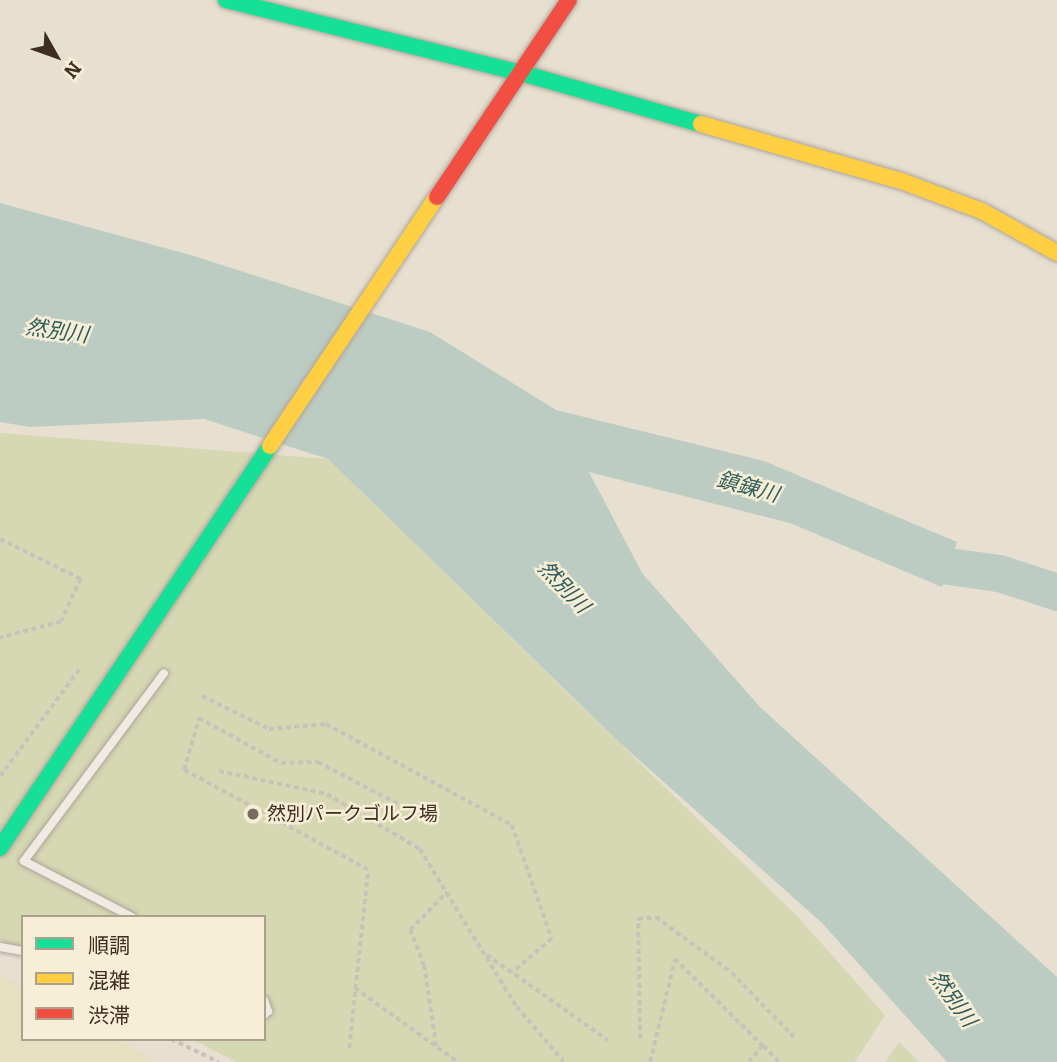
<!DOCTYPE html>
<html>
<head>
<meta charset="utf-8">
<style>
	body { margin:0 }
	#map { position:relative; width:1057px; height:1062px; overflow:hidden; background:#e7e0d1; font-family:Bitter,"Noto Sans JP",serif }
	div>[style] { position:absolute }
	.farmland>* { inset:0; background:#e6dfc2 }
	.green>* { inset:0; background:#d6d7b3 }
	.water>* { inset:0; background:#bcccc2 }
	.river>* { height:37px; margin:-18.5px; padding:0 18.5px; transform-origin:18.5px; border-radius:18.5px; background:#bcccc2 }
	.path>* { height:3.5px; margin-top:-1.75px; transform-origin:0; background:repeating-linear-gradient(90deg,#c8c2b9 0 5px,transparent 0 8.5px) }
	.roads { filter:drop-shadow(0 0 2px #ada599) drop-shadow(0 0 2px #ada599) }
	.lane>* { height:8px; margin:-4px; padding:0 4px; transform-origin:4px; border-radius:4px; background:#efebe3 }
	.fast>* { height:16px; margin:-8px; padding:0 8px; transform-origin:8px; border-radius:8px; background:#16e098 }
	.slow>* { height:16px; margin:-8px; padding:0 8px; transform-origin:8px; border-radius:8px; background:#ffcf43 }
	.jam>* { height:16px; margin:-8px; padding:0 8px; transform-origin:8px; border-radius:8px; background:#f24e42 }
	.dots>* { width:19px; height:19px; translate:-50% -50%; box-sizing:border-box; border:4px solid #f7eed8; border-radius:50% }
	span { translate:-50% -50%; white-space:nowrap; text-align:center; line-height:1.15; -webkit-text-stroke:5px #f7eed8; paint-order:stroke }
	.poi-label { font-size:19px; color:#3d2e20 }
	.left { translate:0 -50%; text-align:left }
	.water-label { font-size:21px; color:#2f5d5a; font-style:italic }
	.legend { position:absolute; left:21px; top:915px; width:245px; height:126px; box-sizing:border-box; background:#f7eed8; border:2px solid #ada18e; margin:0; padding:9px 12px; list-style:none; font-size:21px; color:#3d2e20 }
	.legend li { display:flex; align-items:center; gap:14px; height:35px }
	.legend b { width:35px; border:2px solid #ada18e }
	.north { position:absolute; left:21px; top:21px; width:70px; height:70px; -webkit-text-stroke:5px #f7eed8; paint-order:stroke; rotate:130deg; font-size:19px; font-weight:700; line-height:28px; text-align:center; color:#3d2e20 }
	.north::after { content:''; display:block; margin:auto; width:24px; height:32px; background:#3d2e20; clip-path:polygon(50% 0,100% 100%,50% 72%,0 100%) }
</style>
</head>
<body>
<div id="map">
	<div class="farmland">
		<i style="clip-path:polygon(0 974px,23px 986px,23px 1039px,118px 1039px,158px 1062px,0 1062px)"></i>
	</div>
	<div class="green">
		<i style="clip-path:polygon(0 433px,328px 459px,798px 917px,885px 1015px,855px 1062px,236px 1062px,192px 1039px,264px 1039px,264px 917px,23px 917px,23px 952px,0 940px)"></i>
		<i style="clip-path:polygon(899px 1042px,919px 1062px,885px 1062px)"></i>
	</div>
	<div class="water">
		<i style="clip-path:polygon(0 203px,194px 256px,430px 332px,556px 410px,764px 461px,957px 542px,942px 587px,790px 523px,589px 472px,642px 573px,760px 707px,1057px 977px,1057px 1062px,947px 1062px,822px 923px,621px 744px,328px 459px,204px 419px,30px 427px,0 422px)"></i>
	</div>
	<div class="river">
		<i style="left:902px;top:546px;width:43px;rotate:26deg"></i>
		<i style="left:941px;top:565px;width:59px;rotate:7.9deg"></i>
		<i style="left:999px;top:573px;width:61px;rotate:18.1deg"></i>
	</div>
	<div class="path">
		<i style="left:0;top:539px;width:90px;rotate:26.3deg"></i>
		<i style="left:81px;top:579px;width:47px;rotate:114.9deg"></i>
		<i style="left:61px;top:622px;width:63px;rotate:165.3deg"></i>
		<i style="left:202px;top:696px;width:75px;rotate:26.2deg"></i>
		<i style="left:269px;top:729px;width:57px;rotate:-5deg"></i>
		<i style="left:326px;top:724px;width:212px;rotate:28.5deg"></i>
		<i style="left:512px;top:825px;width:121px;rotate:70.7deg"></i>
		<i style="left:552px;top:939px;width:52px;rotate:139.6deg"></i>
		<i style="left:219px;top:771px;width:110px;rotate:12deg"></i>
		<i style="left:327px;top:794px;width:108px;rotate:30.6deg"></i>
		<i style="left:420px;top:849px;width:185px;rotate:58.5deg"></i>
		<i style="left:517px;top:1007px;width:72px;rotate:49.5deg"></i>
		<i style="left:0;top:776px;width:136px;rotate:-53.4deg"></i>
		<i style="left:487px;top:955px;width:148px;rotate:35.1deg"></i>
		<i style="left:355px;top:988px;width:127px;rotate:35.7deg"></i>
		<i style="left:171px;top:1039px;width:53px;rotate:25.6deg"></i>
		<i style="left:640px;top:1039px;width:120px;rotate:-91deg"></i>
		<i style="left:638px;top:919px;width:18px;rotate:-6deg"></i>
		<i style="left:656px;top:917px;width:94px;rotate:36.4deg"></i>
		<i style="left:732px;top:973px;width:89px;rotate:45.9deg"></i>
		<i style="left:436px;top:1046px;width:81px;rotate:-98.5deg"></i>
		<i style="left:424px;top:966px;width:39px;rotate:-111deg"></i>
		<i style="left:410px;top:930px;width:53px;rotate:-45.8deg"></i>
		<i style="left:764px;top:1046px;width:22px;rotate:47deg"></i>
		<i style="left:349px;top:1048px;width:179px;rotate:-83.9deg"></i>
		<i style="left:368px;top:870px;width:209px;rotate:-151.5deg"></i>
		<i style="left:184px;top:770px;width:54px;rotate:-73.9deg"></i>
		<i style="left:199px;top:718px;width:94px;rotate:28.8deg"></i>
		<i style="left:281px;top:763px;width:37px;rotate:-2deg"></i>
		<i style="left:318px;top:762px;width:90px;rotate:27.7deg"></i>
		<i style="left:650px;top:1062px;width:106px;rotate:-76.4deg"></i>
		<i style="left:675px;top:959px;width:124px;rotate:44.7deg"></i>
		<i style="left:763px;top:1046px;width:21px;rotate:131deg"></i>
	</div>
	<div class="roads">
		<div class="lane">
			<i style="left:132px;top:917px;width:122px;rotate:-152.6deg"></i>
			<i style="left:24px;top:861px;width:234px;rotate:-53.3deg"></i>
			<i style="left:0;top:947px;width:23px;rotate:10deg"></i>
			<i style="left:264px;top:1000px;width:12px;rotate:70deg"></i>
			<i style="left:268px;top:1011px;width:6px;rotate:135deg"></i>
		</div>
		<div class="fast">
			<i style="left:226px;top:0;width:301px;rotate:13.9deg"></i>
			<i style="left:518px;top:72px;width:190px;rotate:15.9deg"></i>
			<i style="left:0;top:848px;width:484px;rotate:-56.1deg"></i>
		</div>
		<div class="slow">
			<i style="left:701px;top:124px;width:211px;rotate:15.9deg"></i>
			<i style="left:904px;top:182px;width:83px;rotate:20.4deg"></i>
			<i style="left:982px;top:211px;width:86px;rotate:29.2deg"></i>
			<i style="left:270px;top:446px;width:300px;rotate:-56.2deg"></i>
		</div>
		<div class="jam">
			<i style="left:437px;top:197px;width:237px;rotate:-56.2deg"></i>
		</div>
	</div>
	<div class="dots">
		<i style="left:253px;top:814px;background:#786c5e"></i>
	</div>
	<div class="poi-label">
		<span class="left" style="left:267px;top:814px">然別パークゴルフ場</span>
	</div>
	<div class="water-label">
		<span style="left:57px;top:331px;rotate:8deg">然別川</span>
		<span style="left:748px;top:487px;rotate:15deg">鎮錬川</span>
		<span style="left:564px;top:587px;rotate:46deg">然別川</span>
		<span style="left:953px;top:999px;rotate:54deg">然別川</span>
	</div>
	<ul class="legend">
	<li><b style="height:9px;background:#16e098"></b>順調</li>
	<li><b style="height:9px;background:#ffcf43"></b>混雑</li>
	<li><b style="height:9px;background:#f24e42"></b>渋滞</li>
	</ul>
	<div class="north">N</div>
</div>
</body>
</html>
